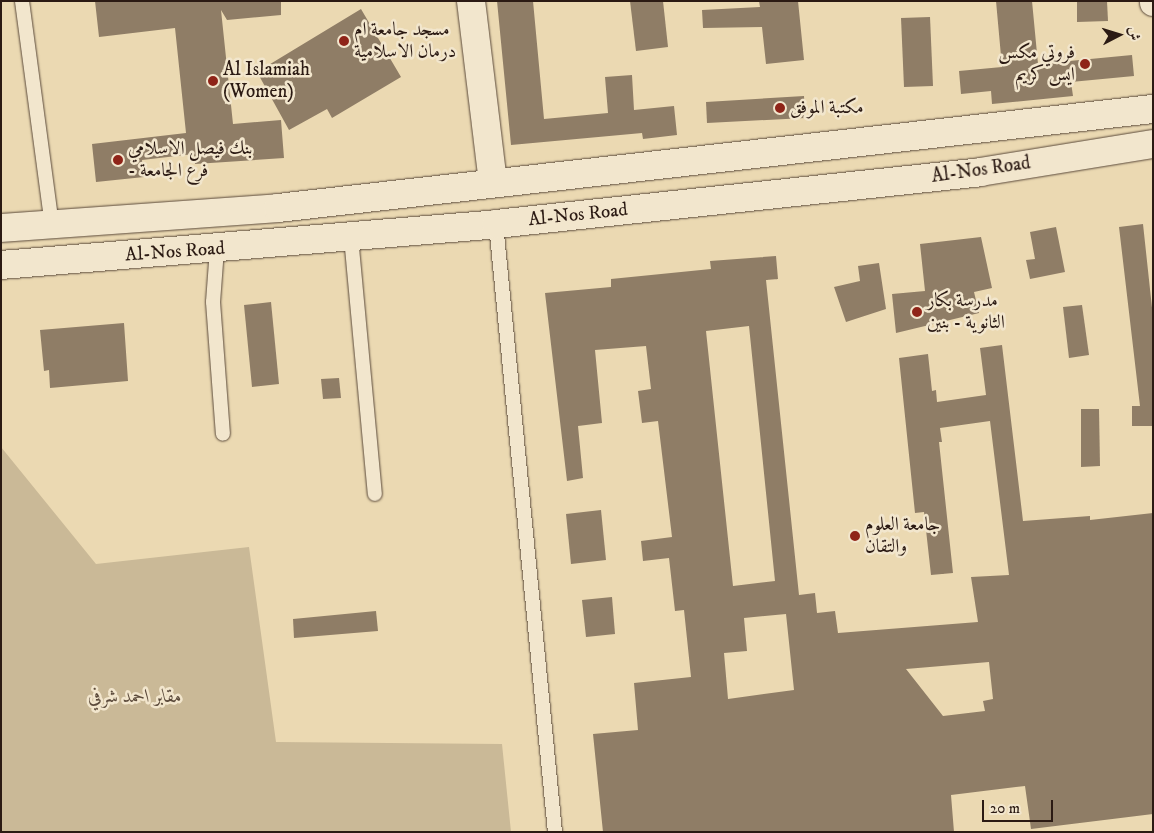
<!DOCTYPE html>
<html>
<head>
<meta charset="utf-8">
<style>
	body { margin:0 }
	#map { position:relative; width:1154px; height:833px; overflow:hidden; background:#ebd9b2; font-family:"IM FELL DW Pica",Amiri,serif }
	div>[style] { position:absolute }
	.green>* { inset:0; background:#cab997 }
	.building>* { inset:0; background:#8f7d66 }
	.roads { filter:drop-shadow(0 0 1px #5b4a3b) drop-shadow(0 0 1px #5b4a3b) }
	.service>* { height:14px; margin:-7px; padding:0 7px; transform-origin:7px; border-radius:7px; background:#f2e6cd }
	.minor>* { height:26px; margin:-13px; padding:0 13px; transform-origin:13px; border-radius:13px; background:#f2e6cd }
	.tertiary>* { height:28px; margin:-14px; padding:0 14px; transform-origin:14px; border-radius:14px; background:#f2e6cd }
	.secondary>* { height:28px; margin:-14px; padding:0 14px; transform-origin:14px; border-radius:14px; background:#f2e6cd }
	.dots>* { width:14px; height:14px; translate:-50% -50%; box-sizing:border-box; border:2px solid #f2e6cd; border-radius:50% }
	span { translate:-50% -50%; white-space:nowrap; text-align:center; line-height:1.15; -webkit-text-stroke:5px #f2e6cd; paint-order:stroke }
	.poi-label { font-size:19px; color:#2b1a13 }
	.left { translate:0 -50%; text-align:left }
	.right { translate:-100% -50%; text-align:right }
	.street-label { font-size:19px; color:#2b1a13 }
	.park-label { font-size:19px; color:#5b4a3b; font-style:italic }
	.frame { position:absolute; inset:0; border:2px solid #2b1a13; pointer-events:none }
	.north { position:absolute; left:1094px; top:10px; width:50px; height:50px; -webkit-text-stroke:4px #f2e6cd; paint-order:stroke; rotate:85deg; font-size:14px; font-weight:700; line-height:20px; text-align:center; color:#2b1a13 }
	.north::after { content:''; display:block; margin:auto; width:18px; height:22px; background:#2b1a13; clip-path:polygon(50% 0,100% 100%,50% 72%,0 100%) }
	.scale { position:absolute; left:982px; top:800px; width:71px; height:22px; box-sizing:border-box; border:2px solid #2b1a13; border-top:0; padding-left:6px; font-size:15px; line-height:18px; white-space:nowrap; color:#2b1a13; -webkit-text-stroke:4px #f2e6cd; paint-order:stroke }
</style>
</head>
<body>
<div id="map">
	<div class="green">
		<i style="clip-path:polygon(1px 447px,96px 564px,249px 547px,276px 742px,502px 744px,511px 832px,1px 832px)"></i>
	</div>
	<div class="building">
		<i style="clip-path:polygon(95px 1px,281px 1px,281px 15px,227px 20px,221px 10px,233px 124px,281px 120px,284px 158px,195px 164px,194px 154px,142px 160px,144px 177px,96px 182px,92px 144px,186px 133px,175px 28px,99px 37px)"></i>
		<i style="clip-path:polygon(497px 1px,533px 1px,544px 119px,608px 113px,605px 77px,632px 75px,634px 110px,674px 106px,677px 135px,643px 139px,642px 133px,511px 145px)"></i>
		<i style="clip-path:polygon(630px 1px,663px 1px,668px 47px,636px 51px)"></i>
		<i style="clip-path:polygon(759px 1px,798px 1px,804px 60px,766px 64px,762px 27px,703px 28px,702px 10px,760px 7px)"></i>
		<i style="clip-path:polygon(996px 1px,1032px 1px,1038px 64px,1132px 55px,1134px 76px,1071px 82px,1073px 96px,992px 104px,991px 91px,961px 94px,959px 71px,1002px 67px)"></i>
		<i style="clip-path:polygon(1077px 1px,1107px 1px,1108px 21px,1077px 22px)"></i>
		<i style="clip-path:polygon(361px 9px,401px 77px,332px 118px,327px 109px,289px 130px,257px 72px)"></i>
		<i style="clip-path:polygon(930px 17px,933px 86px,904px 87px,901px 18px)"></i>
		<i style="clip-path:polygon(804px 96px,805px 118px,707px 123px,706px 102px)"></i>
		<i style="clip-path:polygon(1143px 224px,1153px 317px,1153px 426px,1132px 426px,1132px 406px,1140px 406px,1119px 227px)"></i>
		<i style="clip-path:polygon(1056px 227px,1065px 272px,1030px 279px,1026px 260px,1035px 259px,1030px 232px)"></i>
		<i style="clip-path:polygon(981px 237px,992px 288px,974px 292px,979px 313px,896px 333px,892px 294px,925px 291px,920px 244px)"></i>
		<i style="clip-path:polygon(evenodd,776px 256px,778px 279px,766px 280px,799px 595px,815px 593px,817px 613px,835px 611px,838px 633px,978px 622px,971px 577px,1009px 575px,990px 421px,940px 428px,942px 442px,939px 442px,953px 573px,931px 575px,924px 512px,915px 513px,899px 358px,928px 354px,932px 391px,936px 390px,937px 402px,986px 395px,980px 348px,1002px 345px,1023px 521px,1090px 516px,1090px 520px,1153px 513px,1153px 814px,1031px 829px,1025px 786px,951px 795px,954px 832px,603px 832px,593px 734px,638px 730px,634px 683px,691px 677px,684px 610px,675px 611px,669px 558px,643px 561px,641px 541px,672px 537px,658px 421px,642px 423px,638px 391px,651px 389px,646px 346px,595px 350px,602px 423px,578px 426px,583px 478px,567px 481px,545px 293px,611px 287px,611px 279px,711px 269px,710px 261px,776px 256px,749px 326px,775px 581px,733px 586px,706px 331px,749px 326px,776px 256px,786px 614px,794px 690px,728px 699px,724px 653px,747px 651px,744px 618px,786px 614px,776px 256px,989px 662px,993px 699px,983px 701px,985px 711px,943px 716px,906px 669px,989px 662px)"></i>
		<i style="clip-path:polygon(879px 263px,886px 309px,846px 322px,834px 287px,860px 281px,858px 266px)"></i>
		<i style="clip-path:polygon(271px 302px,279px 384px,252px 387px,244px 305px)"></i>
		<i style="clip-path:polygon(1082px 305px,1089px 355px,1069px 358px,1063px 307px)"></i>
		<i style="clip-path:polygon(124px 323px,128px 381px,50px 388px,49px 370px,44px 371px,40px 330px)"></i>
		<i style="clip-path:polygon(339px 378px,341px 398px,323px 399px,321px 379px)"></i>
		<i style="clip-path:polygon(1081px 409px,1099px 409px,1100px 466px,1081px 467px)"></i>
		<i style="clip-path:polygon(601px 510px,606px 560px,571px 564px,566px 514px)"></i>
		<i style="clip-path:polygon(612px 597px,615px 634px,586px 637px,582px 600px)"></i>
		<i style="clip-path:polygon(376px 611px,378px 631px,294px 638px,293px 619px)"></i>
	</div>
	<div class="roads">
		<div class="service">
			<i style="left:22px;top:1px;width:226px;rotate:82.4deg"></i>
			<i style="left:496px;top:224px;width:611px;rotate:84.46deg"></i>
			<i style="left:351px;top:237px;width:258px;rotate:84.7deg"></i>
			<i style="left:217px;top:249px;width:53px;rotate:94.3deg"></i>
			<i style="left:213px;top:302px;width:132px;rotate:85.7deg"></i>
		</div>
		<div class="minor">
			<i style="left:1153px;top:1px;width:2px;rotate:90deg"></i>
		</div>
		<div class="tertiary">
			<i style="left:471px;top:1px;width:183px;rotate:83.1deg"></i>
		</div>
		<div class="secondary">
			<i style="left:1px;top:228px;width:278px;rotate:-4.1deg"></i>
			<i style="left:278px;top:208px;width:881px;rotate:-6.46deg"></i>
			<i style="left:1px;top:265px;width:497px;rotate:-4.7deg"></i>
			<i style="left:496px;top:224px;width:487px;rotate:-6.1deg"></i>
			<i style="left:980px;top:172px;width:175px;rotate:-9.2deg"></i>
		</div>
	</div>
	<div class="dots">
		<i style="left:344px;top:41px;background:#8f2418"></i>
		<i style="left:1085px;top:64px;background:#8f2418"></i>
		<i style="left:213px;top:81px;background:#8f2418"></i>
		<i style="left:780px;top:108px;background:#8f2418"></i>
		<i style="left:118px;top:160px;background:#8f2418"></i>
		<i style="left:917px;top:312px;background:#8f2418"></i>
		<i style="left:855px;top:536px;background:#8f2418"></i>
	</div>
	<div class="poi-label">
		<span class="left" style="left:354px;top:41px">مسجد جامعة ام<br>درمان الاسلامية</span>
		<span class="right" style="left:1075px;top:64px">فروتي مكس<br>ايس كريم</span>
		<span class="left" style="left:223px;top:81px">Al Islamiah<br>(Women)</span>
		<span class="left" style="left:790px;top:108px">مكتبة الموفق</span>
		<span class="left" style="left:128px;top:160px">بنك فيصل الاسلامي<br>- فرع الجامعة</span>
		<span class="left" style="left:927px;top:312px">مدرسة بكار<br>الثانوية - بنين</span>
		<span class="left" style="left:865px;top:536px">جامعة العلوم<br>والتقان</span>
	</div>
	<div class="street-label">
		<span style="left:981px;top:170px;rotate:-8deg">Al-Nos Road</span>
		<span style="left:578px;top:215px;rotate:-6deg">Al-Nos Road</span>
		<span style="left:175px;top:252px;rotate:-4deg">Al-Nos Road</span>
	</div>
	<div class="park-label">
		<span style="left:135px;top:697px">مقابر احمد شرفي</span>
	</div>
	<div class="frame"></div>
	<div class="north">ش</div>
	<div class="scale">20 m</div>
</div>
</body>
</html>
